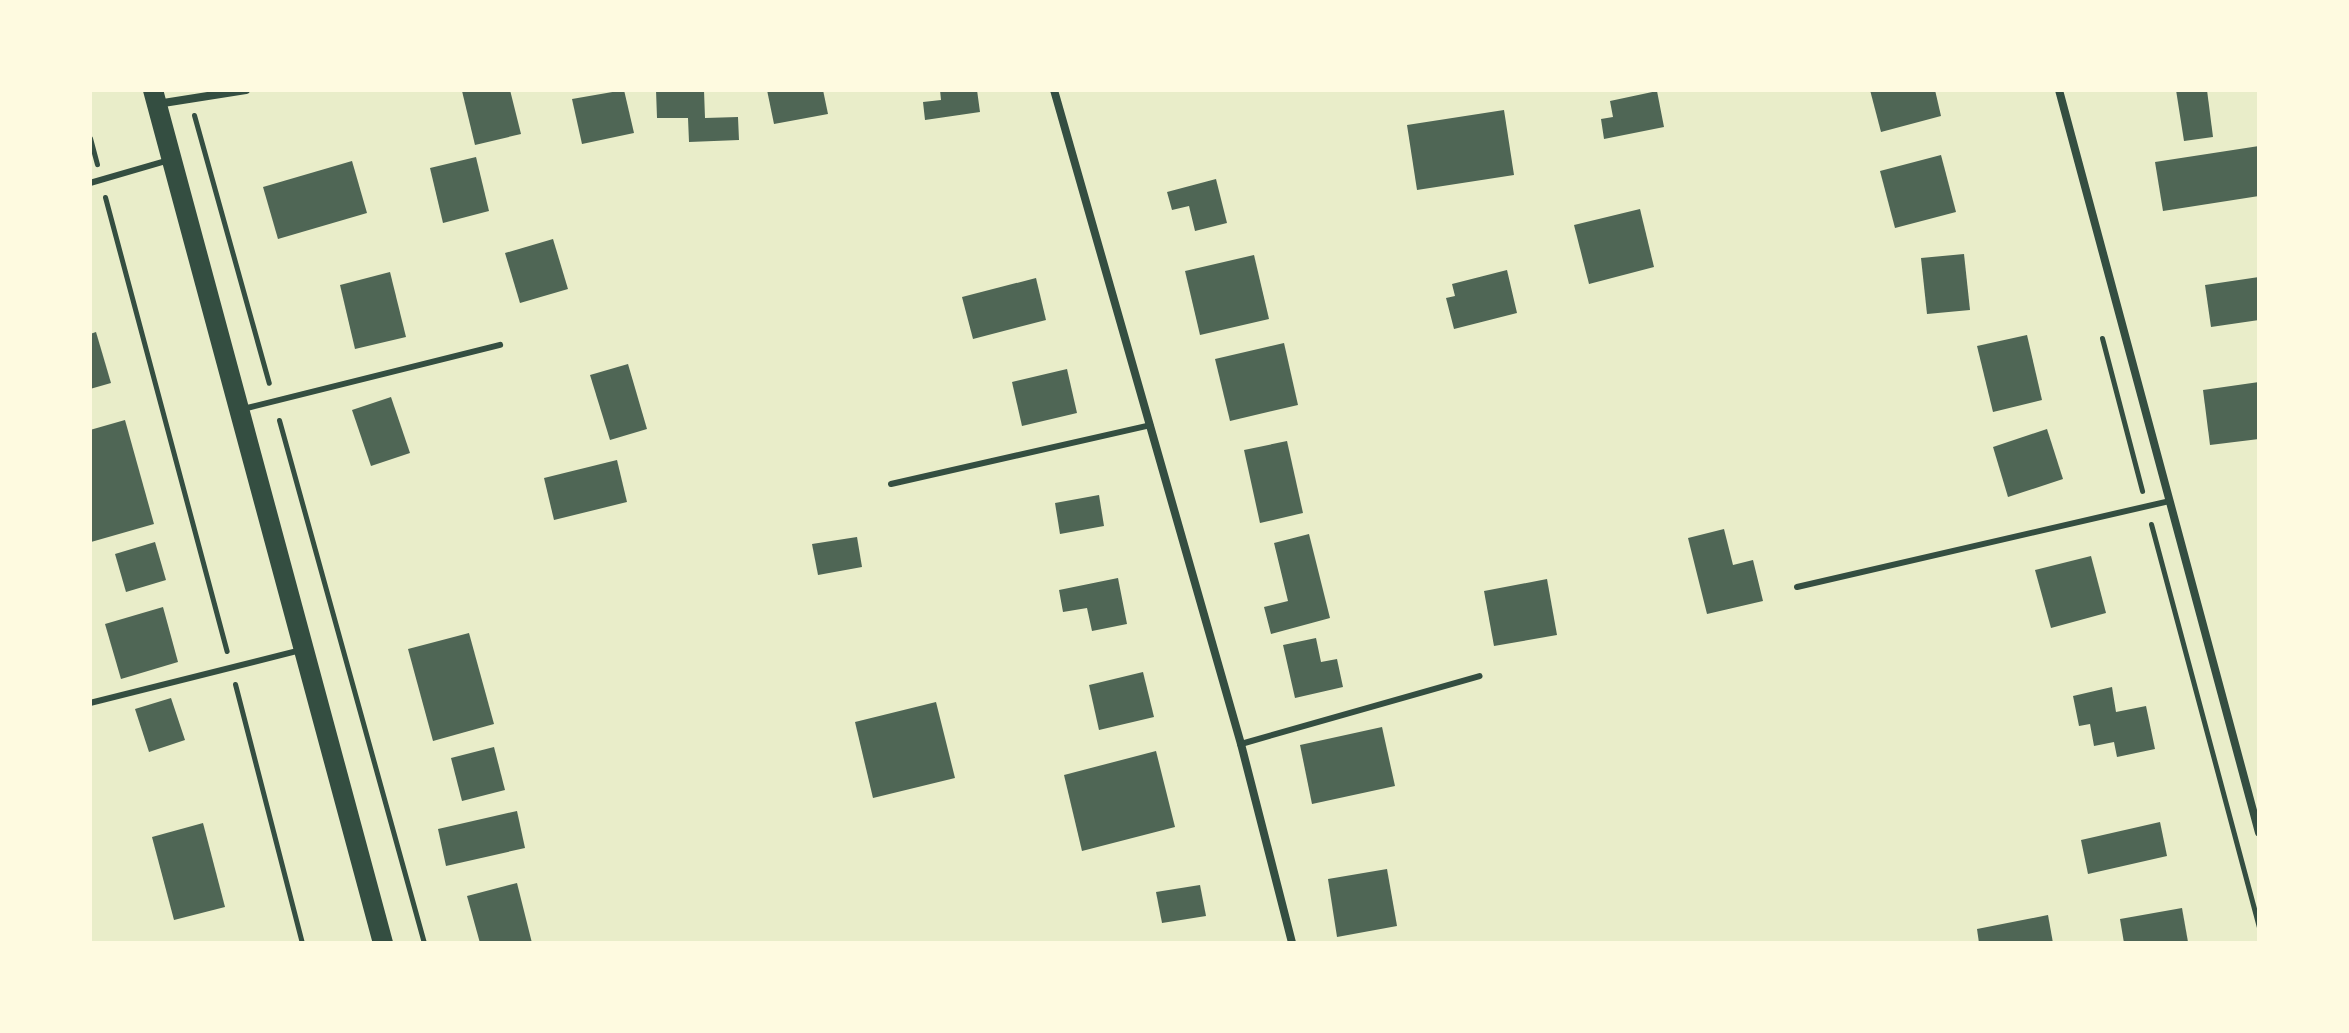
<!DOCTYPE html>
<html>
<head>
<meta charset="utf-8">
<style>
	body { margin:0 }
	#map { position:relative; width:2349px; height:1033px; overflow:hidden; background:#e9edc9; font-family:"Sofia Sans Condensed",sans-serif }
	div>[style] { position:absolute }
	.building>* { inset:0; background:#4f6655 }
	.path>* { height:5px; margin:-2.5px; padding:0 2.5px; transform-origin:2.5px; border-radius:2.5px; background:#344e41 }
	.service>* { height:6px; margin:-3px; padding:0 3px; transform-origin:3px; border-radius:3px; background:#344e41 }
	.minor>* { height:8px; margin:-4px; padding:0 4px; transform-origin:4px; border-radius:4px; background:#344e41 }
	.primary>* { height:20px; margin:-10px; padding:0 10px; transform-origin:10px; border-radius:10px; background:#344e41 }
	span { translate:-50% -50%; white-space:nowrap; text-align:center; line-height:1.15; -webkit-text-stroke:6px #fefae0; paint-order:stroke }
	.frame { position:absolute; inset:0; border:92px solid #fefae0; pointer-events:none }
</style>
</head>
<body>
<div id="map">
	<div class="building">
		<i style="clip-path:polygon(510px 90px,521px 134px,475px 145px,462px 91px)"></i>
		<i style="clip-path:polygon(624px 90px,634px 133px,582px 144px,572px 99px)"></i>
		<i style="clip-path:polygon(656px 90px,704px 90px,705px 118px,738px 117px,739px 140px,689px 142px,688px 118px,657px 118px)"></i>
		<i style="clip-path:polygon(767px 90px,823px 90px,828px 114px,774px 124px)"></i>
		<i style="clip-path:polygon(940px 90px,977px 90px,980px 112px,925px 120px,923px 102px,941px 100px)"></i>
		<i style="clip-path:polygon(1870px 90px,1935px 90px,1941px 116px,1881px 132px)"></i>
		<i style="clip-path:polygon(2176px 90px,2207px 90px,2213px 137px,2184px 141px)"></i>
		<i style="clip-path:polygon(1657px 91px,1664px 127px,1604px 139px,1601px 119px,1613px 117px,1610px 101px)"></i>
		<i style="clip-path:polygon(1504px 110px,1514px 175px,1417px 190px,1407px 125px)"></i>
		<i style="clip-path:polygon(2259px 146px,2259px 196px,2163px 211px,2155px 162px)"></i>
		<i style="clip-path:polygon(1941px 155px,1956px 212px,1895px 228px,1880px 171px)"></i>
		<i style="clip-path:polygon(476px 157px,489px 211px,443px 223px,430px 168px)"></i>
		<i style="clip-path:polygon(352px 161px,367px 213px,278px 239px,263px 187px)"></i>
		<i style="clip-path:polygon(1216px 179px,1227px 223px,1195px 231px,1189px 206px,1172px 210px,1167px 192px)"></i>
		<i style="clip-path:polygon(1640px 209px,1654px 267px,1589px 284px,1574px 225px)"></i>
		<i style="clip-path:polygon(553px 239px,568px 289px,520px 303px,505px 253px)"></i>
		<i style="clip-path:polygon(1964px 254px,1970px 310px,1927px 314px,1921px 258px)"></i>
		<i style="clip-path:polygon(1254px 255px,1269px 319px,1200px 335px,1185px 271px)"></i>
		<i style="clip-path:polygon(1507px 270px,1517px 313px,1454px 329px,1446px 298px,1455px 296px,1452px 284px)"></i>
		<i style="clip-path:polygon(390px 272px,406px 337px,355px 349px,340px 285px)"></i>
		<i style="clip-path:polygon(2259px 277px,2259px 320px,2211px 327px,2205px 285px)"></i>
		<i style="clip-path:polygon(1036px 278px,1046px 320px,973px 339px,962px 297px)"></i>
		<i style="clip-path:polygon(96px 332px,111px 383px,90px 389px,90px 334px)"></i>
		<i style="clip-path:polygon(2027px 335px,2042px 400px,1993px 412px,1977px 346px)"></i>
		<i style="clip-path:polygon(1284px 343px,1298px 405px,1230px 421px,1215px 359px)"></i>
		<i style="clip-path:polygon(628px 364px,647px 429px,610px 440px,590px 375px)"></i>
		<i style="clip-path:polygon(1067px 369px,1077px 413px,1022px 426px,1012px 382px)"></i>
		<i style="clip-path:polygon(2259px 382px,2259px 439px,2210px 445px,2203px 390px)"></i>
		<i style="clip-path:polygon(391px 397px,410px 453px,371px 466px,352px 410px)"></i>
		<i style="clip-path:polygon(125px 420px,154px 524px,91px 542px,90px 430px)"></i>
		<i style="clip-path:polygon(2047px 429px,2063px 479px,2008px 497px,1993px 447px)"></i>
		<i style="clip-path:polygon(1287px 441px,1303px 513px,1260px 523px,1244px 450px)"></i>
		<i style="clip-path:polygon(617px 460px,627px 502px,554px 520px,544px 478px)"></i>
		<i style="clip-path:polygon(1099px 495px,1104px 526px,1060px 534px,1055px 503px)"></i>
		<i style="clip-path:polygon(1724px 529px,1733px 565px,1753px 560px,1763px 601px,1707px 614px,1688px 538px)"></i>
		<i style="clip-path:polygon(1309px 534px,1330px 618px,1271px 634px,1264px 607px,1288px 601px,1274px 543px)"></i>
		<i style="clip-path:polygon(857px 537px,862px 567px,818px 575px,812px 544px)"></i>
		<i style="clip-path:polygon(155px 542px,166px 580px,126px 592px,115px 554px)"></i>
		<i style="clip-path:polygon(2091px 556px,2106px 613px,2051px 628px,2035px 570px)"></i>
		<i style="clip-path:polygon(1118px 578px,1127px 624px,1092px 631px,1087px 608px,1063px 612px,1059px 590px)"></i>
		<i style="clip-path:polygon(1547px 579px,1557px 635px,1494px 646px,1484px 591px)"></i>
		<i style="clip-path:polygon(163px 607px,178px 662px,121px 679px,105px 624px)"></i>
		<i style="clip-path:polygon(469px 633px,494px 724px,433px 741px,408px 649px)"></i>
		<i style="clip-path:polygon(1316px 638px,1321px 662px,1337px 659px,1343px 687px,1295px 698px,1283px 645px)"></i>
		<i style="clip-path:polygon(1143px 672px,1154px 717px,1099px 730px,1089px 685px)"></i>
		<i style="clip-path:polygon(2112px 687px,2116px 712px,2146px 706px,2155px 749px,2117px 757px,2114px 742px,2094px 746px,2090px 724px,2079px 726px,2073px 696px)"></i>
		<i style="clip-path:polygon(171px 698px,185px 740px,149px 752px,135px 709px)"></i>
		<i style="clip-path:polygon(936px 702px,955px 778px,873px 798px,855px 722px)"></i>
		<i style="clip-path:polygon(1382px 727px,1395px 786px,1312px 804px,1300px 745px)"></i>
		<i style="clip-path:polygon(494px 747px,505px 790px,462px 801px,451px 758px)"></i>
		<i style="clip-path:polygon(1156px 751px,1175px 827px,1082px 851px,1064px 775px)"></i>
		<i style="clip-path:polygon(517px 811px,525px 848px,446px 866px,438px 829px)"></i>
		<i style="clip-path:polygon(2160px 822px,2167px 856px,2088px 874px,2081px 840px)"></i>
		<i style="clip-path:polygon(203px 823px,225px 907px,174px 920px,152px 837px)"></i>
		<i style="clip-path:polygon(1387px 869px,1397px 926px,1337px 937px,1328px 879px)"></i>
		<i style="clip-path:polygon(517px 883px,532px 943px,480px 943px,467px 896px)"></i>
		<i style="clip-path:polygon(1200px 885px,1206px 916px,1162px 923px,1156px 892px)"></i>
		<i style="clip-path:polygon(2182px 908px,2188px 942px,2124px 943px,2120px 919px)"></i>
		<i style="clip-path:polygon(2048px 915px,2053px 943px,1979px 943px,1977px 929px)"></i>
	</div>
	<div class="path">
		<i style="left:194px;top:115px;width:278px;rotate:74.4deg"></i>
		<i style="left:90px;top:138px;width:27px;rotate:75deg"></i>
		<i style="left:105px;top:197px;width:470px;rotate:75deg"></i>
		<i style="left:2102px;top:338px;width:158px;rotate:75.3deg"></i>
		<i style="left:279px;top:420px;width:543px;rotate:74.5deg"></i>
		<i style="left:2151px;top:524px;width:418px;rotate:75deg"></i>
		<i style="left:235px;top:684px;width:268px;rotate:75.5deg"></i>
	</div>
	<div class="service">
		<i style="left:90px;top:183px;width:82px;rotate:-16.2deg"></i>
		<i style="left:243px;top:409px;width:265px;rotate:-14deg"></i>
		<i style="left:891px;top:484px;width:266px;rotate:-12.8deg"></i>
		<i style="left:1797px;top:587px;width:382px;rotate:-13deg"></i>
		<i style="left:90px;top:703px;width:218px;rotate:-14.1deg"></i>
		<i style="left:1241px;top:744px;width:248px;rotate:-15.9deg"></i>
	</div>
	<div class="minor">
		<i style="left:1054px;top:90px;width:680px;rotate:74.04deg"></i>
		<i style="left:1241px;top:744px;width:205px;rotate:75.6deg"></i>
		<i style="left:2059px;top:90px;width:769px;rotate:74.93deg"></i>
		<i style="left:157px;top:104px;width:90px;rotate:-8.9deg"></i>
	</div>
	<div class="primary">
		<i style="left:153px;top:90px;width:883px;rotate:74.91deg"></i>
	</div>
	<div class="frame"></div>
</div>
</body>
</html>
